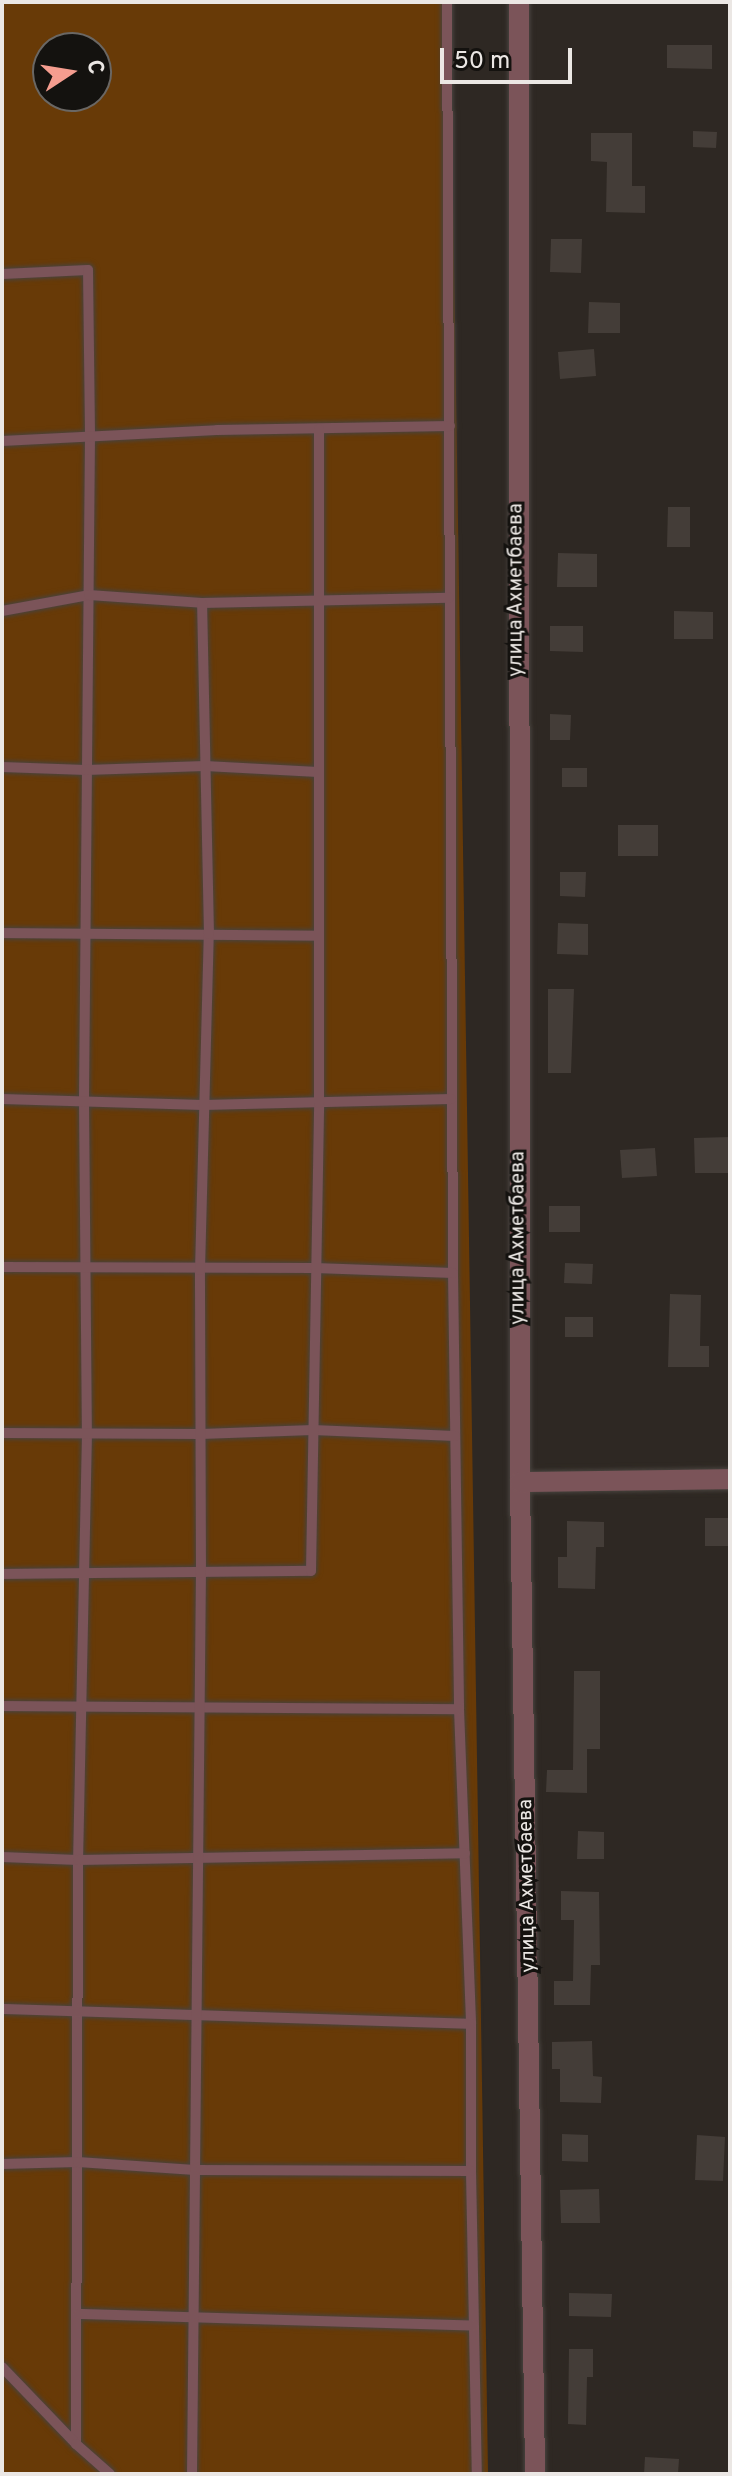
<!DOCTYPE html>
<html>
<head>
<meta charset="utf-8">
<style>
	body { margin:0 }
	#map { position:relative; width:732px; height:2476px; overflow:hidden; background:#2e2823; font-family:Overpass,sans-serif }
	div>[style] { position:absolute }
	.green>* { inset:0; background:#683a07 }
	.building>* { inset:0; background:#443d38 }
	.roads { filter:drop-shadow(0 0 2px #48433e) drop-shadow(0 0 2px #48433e) }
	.service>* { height:10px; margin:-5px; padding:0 5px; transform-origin:5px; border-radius:5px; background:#7b5459 }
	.minor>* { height:20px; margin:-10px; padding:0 10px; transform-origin:10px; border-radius:10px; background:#7b5459 }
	span { translate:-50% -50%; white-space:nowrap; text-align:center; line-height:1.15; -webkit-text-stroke:6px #14120f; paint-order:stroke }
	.street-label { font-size:20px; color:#ebe7e4 }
	.frame { position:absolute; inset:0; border:4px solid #ebe7e4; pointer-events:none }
	.north { position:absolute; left:32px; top:32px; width:80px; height:80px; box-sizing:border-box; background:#14120f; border:2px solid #6a6764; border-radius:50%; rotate:78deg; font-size:22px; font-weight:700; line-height:32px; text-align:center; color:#ebe7e4 }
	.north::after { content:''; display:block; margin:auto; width:28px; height:36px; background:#f59d8f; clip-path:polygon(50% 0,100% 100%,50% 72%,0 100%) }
	.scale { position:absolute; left:440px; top:48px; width:132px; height:36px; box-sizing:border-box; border:4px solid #ebe7e4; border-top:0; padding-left:10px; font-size:24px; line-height:28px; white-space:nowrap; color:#ebe7e4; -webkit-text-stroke:6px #14120f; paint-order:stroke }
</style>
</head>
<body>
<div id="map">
	<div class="green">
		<i style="clip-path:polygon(evenodd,2px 2px,450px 2px,488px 2474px,2px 2474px,2px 2px,48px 48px,96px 48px,96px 96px,48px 96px,48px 48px)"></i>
	</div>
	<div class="building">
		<i style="clip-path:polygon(667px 45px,712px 45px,712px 69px,667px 68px)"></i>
		<i style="clip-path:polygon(693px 131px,717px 132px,716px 148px,693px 147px)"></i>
		<i style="clip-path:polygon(591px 133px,632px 133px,632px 186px,645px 186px,645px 213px,606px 212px,607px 162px,591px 161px)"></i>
		<i style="clip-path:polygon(551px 239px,582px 239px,581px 273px,550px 272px)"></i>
		<i style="clip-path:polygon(589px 302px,620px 303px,620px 333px,588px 333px)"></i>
		<i style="clip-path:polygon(594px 349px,596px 376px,560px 379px,558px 352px)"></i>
		<i style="clip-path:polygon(668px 507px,690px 507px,690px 547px,667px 547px)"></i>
		<i style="clip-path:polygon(558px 553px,597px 554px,597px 587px,557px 587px)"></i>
		<i style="clip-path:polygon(674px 611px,713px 612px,713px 639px,674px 639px)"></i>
		<i style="clip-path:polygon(550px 626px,583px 626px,583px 652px,550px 651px)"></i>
		<i style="clip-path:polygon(550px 714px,571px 715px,570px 740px,550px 740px)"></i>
		<i style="clip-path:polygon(562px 768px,587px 768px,587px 787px,562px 787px)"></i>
		<i style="clip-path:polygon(618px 825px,658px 825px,658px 856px,618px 856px)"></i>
		<i style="clip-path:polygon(560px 872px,586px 872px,585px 897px,560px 896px)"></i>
		<i style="clip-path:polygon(558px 923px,588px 924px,588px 955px,557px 954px)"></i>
		<i style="clip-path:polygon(548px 989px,574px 989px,571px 1073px,548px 1073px)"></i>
		<i style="clip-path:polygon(730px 1137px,730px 1173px,695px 1173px,694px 1138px)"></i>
		<i style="clip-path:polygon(655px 1148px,657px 1176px,622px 1178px,620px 1150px)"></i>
		<i style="clip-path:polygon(549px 1206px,580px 1206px,580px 1232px,549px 1232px)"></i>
		<i style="clip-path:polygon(565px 1263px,593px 1264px,592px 1284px,564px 1283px)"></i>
		<i style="clip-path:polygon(670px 1294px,701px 1295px,700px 1346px,709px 1346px,709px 1367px,668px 1367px)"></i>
		<i style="clip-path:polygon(565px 1317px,593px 1317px,593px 1337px,565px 1337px)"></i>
		<i style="clip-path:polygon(705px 1518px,730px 1518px,730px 1546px,705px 1546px)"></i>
		<i style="clip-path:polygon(567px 1521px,604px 1522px,604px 1547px,596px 1547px,595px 1589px,558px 1588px,558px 1557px,567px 1557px)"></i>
		<i style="clip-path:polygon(574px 1671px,600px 1671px,600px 1749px,587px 1749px,587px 1793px,546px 1792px,547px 1770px,573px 1770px)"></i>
		<i style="clip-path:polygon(578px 1831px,604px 1832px,604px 1859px,577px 1859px)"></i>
		<i style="clip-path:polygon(561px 1891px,599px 1892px,600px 1965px,591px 1965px,590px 2005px,554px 2005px,554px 1981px,573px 1981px,574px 1920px,561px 1920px)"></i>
		<i style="clip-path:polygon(592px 2041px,593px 2076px,602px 2077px,601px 2103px,560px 2102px,560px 2069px,552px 2069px,552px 2042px)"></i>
		<i style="clip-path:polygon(562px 2134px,588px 2135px,588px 2162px,562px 2161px)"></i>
		<i style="clip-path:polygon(697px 2135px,725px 2137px,723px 2181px,695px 2180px)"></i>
		<i style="clip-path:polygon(599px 2189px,600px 2223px,561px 2223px,560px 2190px)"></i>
		<i style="clip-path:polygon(569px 2293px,612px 2294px,611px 2317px,569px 2316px)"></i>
		<i style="clip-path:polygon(569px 2349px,593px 2349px,593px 2377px,587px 2377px,586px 2425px,568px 2424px)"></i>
		<i style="clip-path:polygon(645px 2457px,679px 2459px,678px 2474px,644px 2474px)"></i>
	</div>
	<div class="roads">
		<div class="service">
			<i style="left:447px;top:2px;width:1271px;rotate:89.73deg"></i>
			<i style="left:453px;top:1273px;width:436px;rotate:89.2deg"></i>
			<i style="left:459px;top:1709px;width:315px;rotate:87.8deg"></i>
			<i style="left:471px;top:2024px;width:147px;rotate:90deg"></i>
			<i style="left:471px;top:2171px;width:303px;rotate:88.9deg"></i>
			<i style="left:2px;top:274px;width:86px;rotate:-2.7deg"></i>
			<i style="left:88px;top:270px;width:166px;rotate:89.3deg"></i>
			<i style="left:90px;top:436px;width:665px;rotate:90.52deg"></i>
			<i style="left:84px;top:1101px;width:332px;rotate:89.5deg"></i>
			<i style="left:87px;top:1433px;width:427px;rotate:91.2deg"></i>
			<i style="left:78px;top:1860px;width:584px;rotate:90.2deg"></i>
			<i style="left:2px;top:441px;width:215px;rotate:-2.9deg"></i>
			<i style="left:217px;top:430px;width:233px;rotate:-1deg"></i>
			<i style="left:2px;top:611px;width:88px;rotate:-10.4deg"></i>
			<i style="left:89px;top:595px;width:113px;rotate:4deg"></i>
			<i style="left:202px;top:603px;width:247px;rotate:-1.2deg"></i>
			<i style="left:2px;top:767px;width:84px;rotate:2deg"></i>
			<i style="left:86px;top:770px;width:119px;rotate:-1.9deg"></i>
			<i style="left:205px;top:766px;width:113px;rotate:3deg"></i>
			<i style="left:2px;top:933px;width:316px;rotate:0.5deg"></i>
			<i style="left:2px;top:1099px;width:201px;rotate:1.7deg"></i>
			<i style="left:203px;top:1105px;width:248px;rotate:-1.4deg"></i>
			<i style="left:2px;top:1267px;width:313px;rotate:0.2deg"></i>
			<i style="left:315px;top:1268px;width:138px;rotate:2.1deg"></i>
			<i style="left:2px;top:1433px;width:199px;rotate:0.3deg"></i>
			<i style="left:201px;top:1434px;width:112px;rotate:-2deg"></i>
			<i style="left:313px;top:1430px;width:142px;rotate:2.4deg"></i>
			<i style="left:2px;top:1574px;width:309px;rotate:-0.6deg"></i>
			<i style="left:311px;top:1571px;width:468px;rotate:-89deg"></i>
			<i style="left:319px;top:1103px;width:674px;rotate:-90deg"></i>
			<i style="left:2px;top:1706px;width:457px;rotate:0.4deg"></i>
			<i style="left:2px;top:1857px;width:76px;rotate:2.3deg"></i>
			<i style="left:78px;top:1860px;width:387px;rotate:-1deg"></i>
			<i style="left:2px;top:2009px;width:469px;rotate:1.8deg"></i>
			<i style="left:2px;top:2164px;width:76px;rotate:-1.5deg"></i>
			<i style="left:78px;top:2162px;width:117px;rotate:3.9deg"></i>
			<i style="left:195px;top:2170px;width:276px;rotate:0.2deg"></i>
			<i style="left:79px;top:2314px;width:395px;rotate:1.7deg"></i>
			<i style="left:2px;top:2367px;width:107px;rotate:46.1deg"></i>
			<i style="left:76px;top:2444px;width:45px;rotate:41.4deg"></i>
			<i style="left:192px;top:2474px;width:901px;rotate:-89.43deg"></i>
			<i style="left:201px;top:1573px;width:303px;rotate:-90.2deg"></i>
			<i style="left:200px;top:1270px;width:336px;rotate:-88.5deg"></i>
			<i style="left:209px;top:934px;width:331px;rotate:-91.2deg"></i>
		</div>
		<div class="minor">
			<i style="left:519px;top:2px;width:1480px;rotate:89.96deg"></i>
			<i style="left:520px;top:1482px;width:992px;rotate:89.13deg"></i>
			<i style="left:520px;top:1482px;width:210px;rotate:-0.8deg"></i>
		</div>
	</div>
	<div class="street-label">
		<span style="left:517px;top:590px;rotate:-90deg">улица Ахметбаева</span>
		<span style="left:519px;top:1238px;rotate:-90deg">улица Ахметбаева</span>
		<span style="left:528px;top:1886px;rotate:-91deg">улица Ахметбаева</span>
	</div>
	<div class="frame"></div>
	<div class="north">С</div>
	<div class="scale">50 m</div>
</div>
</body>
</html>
